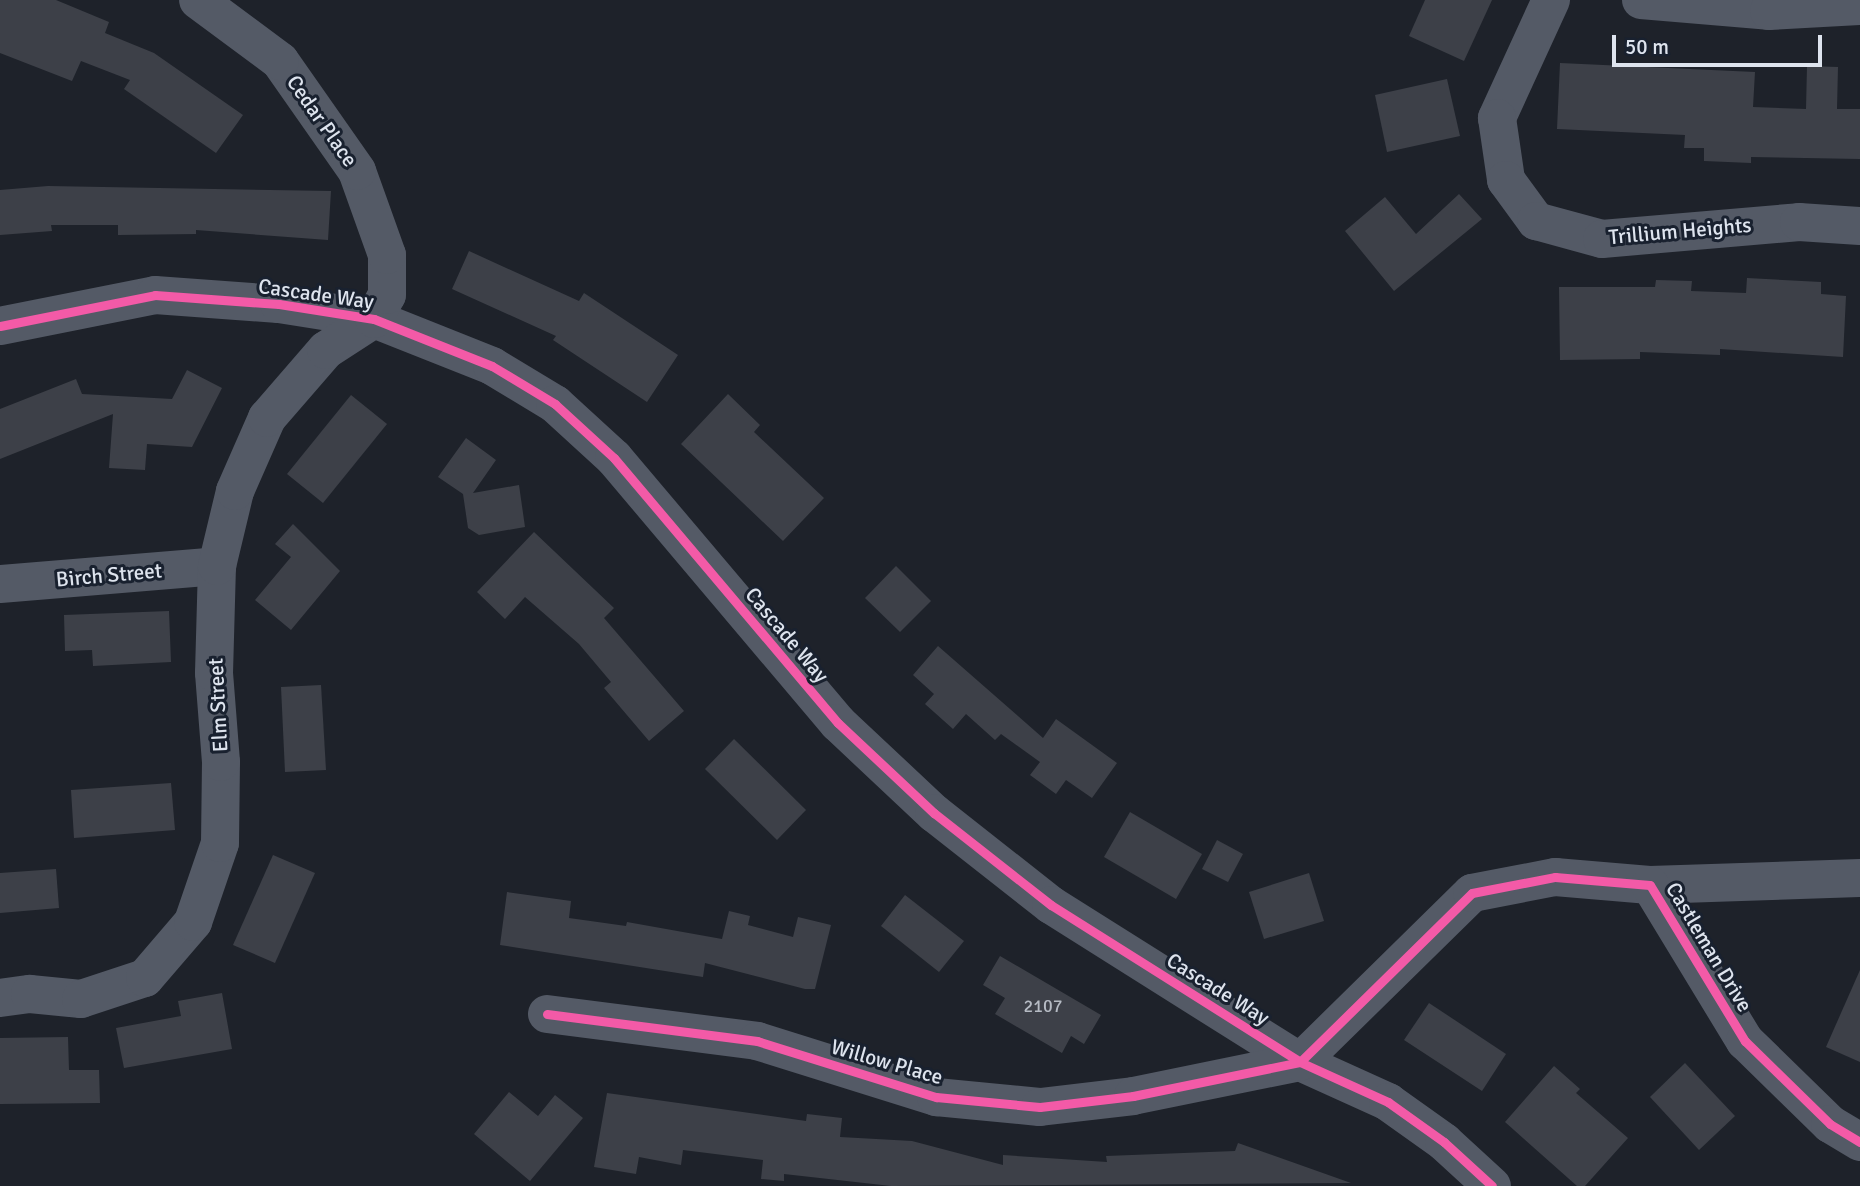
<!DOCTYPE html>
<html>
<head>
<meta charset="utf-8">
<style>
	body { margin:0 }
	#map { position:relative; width:1860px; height:1186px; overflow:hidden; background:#1e222a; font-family:Signika,sans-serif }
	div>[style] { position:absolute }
	.building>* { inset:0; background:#3d4048 }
	.minor>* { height:38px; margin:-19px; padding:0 19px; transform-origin:19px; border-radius:19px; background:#545a66 }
	.cycleway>* { height:9px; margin:-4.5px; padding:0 4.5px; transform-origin:4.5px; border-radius:4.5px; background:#f35aa7 }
	span { translate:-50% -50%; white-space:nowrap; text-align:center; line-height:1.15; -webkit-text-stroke:6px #19212f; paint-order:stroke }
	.number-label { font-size:18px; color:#b6bbc4 }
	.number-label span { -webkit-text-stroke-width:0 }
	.street-label { font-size:21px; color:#dee4ee }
	.scale { position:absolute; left:1612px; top:35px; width:210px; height:32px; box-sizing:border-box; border:4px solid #dee4ee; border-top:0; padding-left:9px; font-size:21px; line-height:24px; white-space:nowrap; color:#dee4ee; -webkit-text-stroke:5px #19212f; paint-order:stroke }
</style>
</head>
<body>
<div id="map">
	<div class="building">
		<i style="clip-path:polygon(0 0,56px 0,109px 22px,105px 33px,154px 53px,243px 115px,216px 153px,124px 89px,130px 80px,81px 61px,72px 81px,0 53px)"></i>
		<i style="clip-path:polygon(1425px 0,1492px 0,1464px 61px,1409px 36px)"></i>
		<i style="clip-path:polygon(1560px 63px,1755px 72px,1753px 107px,1806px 109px,1807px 66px,1838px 67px,1837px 109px,1860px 109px,1860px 159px,1751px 157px,1751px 163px,1704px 161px,1704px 148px,1684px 148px,1685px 135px,1557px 129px)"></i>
		<i style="clip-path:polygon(1447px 79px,1460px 136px,1387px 152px,1375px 95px)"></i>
		<i style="clip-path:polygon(48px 186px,331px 191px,328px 240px,196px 230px,196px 234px,118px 235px,118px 225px,51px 225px,52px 231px,0 235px,0 190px)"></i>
		<i style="clip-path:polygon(1459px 194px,1482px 219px,1394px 291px,1345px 231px,1385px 197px,1416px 234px)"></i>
		<i style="clip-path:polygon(469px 251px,579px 301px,584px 293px,678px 355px,647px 402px,553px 340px,556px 336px,452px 289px)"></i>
		<i style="clip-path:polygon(1747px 278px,1821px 282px,1821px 294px,1846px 296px,1843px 357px,1720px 349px,1720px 355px,1640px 352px,1640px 359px,1560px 360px,1559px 287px,1655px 287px,1656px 280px,1692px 281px,1691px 291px,1746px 293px)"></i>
		<i style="clip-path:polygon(187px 370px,222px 388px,192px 447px,147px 444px,145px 470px,109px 468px,113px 414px,0 459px,0 409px,76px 379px,82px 394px,172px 399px)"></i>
		<i style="clip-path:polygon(728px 394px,760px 425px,754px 432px,824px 498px,783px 541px,681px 444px)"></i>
		<i style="clip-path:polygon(351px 395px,387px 424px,323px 503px,287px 474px)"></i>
		<i style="clip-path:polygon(466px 438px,496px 460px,473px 493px,519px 485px,525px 527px,479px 535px,468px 528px,463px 494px,438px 477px)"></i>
		<i style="clip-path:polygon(293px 524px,340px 571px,291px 630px,255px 600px,291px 557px,275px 544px)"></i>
		<i style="clip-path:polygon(534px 532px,614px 608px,604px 618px,684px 711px,649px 741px,604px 688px,611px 682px,579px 644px,525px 597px,505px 619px,477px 592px)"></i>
		<i style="clip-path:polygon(896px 566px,931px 601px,900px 632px,865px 598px)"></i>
		<i style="clip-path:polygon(169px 611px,171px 662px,93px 666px,92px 650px,65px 651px,64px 615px)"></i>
		<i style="clip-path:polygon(938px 646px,1043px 738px,1056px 719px,1117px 763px,1092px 798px,1066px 780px,1056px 794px,1030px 775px,1040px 762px,1001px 734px,995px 740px,966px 714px,953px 729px,925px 704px,934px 694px,913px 675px)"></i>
		<i style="clip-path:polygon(321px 685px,326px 770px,285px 772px,281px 687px)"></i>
		<i style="clip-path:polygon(734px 739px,806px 810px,777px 840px,705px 769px)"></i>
		<i style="clip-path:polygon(171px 783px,175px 830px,74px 838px,71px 790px)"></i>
		<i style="clip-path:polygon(1130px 812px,1202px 854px,1176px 899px,1104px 857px)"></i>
		<i style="clip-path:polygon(1217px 840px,1243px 854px,1228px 882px,1202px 869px)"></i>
		<i style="clip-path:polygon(273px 855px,315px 873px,275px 963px,233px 945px)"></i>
		<i style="clip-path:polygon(56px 869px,59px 908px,0 913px,0 873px)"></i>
		<i style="clip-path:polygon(1309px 873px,1324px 921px,1264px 939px,1249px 892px)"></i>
		<i style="clip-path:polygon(507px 892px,571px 901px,569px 918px,626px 926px,627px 922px,722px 939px,729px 911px,750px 916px,748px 925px,793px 937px,798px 917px,831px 925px,815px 989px,805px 989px,705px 963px,703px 977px,500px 945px)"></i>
		<i style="clip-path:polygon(905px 895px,964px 941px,939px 972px,881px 926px)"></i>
		<i style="clip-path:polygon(1000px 956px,1101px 1015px,1084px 1044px,1071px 1036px,1062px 1053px,995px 1014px,1005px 998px,983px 985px)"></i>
		<i style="clip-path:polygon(1860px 970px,1860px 1062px,1826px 1047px)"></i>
		<i style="clip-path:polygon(222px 993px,232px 1049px,124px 1068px,116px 1028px,181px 1016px,178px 1001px)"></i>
		<i style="clip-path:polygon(1429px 1003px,1506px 1054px,1482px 1091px,1404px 1040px)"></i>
		<i style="clip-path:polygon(68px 1037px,69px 1070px,99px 1070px,100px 1103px,0 1104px,0 1038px)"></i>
		<i style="clip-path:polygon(1685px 1063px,1735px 1116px,1699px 1150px,1650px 1097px)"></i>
		<i style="clip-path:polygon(1554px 1066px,1580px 1089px,1576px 1093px,1628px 1138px,1585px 1186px,1577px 1186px,1505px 1122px)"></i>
		<i style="clip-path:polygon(509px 1092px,538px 1116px,555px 1095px,583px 1118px,530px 1181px,474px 1134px)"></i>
		<i style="clip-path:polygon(607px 1093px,806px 1121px,807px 1114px,842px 1118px,840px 1137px,912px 1141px,1003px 1165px,1003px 1155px,1107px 1162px,1106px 1156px,1235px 1151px,1238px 1143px,1351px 1183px,891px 1186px,784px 1174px,784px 1181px,761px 1179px,763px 1160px,683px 1150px,681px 1165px,639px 1157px,636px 1174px,594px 1167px)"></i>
	</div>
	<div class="minor">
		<i style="left:1551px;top:0;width:130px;rotate:114.6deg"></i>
		<i style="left:1497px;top:118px;width:63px;rotate:81.7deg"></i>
		<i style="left:1506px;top:180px;width:51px;rotate:53.8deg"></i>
		<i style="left:1536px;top:221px;width:68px;rotate:15.3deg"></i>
		<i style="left:1602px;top:239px;width:198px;rotate:-4.9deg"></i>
		<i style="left:1799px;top:222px;width:61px;rotate:3.8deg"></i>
		<i style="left:1641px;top:0;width:128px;rotate:4.9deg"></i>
		<i style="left:1769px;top:11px;width:91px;rotate:-3.1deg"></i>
		<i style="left:0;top:326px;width:158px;rotate:-11.3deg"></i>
		<i style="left:155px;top:295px;width:124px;rotate:4.2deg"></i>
		<i style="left:279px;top:304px;width:96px;rotate:9deg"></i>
		<i style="left:374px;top:319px;width:127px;rotate:21.7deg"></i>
		<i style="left:492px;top:366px;width:74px;rotate:31.1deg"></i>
		<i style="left:555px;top:404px;width:80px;rotate:42.5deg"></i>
		<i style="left:614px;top:458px;width:347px;rotate:49.8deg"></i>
		<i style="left:838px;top:723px;width:132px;rotate:43.2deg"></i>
		<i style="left:934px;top:813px;width:149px;rotate:38.2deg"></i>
		<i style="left:1051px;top:905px;width:294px;rotate:32.2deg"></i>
		<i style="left:1300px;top:1062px;width:97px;rotate:24.4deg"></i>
		<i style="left:1388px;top:1102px;width:69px;rotate:35.5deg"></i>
		<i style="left:1444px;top:1142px;width:65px;rotate:42.5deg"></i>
		<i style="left:0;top:584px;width:218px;rotate:-4.7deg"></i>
		<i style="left:1650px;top:885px;width:210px;rotate:-1.9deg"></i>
		<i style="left:0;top:998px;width:30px;rotate:-8deg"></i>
		<i style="left:30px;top:994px;width:51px;rotate:5.6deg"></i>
		<i style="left:81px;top:999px;width:67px;rotate:-18.2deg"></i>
		<i style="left:145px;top:978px;width:74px;rotate:-49.4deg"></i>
		<i style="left:193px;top:922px;width:83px;rotate:-71.1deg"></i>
		<i style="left:220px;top:843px;width:81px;rotate:-89.3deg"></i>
		<i style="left:221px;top:762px;width:89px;rotate:-94.5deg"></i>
		<i style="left:214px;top:673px;width:107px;rotate:-88.4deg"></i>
		<i style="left:217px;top:566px;width:77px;rotate:-76.5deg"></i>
		<i style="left:235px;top:491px;width:80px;rotate:-66.3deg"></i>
		<i style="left:267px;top:418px;width:90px;rotate:-49.1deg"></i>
		<i style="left:326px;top:350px;width:57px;rotate:-32.9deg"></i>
		<i style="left:374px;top:319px;width:27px;rotate:-62deg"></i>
		<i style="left:387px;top:295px;width:40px;rotate:-90deg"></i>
		<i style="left:387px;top:255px;width:89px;rotate:-109.7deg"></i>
		<i style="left:357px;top:171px;width:134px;rotate:-125deg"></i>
		<i style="left:280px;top:61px;width:102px;rotate:-143.4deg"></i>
		<i style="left:547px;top:1014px;width:212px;rotate:7.3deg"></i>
		<i style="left:757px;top:1041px;width:188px;rotate:17.4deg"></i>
		<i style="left:936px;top:1097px;width:104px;rotate:5.5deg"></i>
		<i style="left:1040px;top:1107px;width:94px;rotate:-6.7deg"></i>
		<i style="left:1133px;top:1096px;width:170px;rotate:-11.5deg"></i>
		<i style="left:1300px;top:1062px;width:241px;rotate:-44.5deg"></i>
		<i style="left:1472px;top:893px;width:85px;rotate:-10.9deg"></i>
		<i style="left:1555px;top:877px;width:95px;rotate:4.8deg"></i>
		<i style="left:1650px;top:885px;width:183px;rotate:58.7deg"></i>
		<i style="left:1745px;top:1041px;width:119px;rotate:44.3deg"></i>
		<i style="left:1830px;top:1124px;width:35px;rotate:31deg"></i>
	</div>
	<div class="cycleway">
		<i style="left:0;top:326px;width:158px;rotate:-11.3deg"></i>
		<i style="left:155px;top:295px;width:124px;rotate:4.2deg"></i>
		<i style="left:279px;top:304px;width:96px;rotate:9deg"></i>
		<i style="left:374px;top:319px;width:127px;rotate:21.7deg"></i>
		<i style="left:492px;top:366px;width:74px;rotate:31.1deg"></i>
		<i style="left:555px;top:404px;width:80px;rotate:42.5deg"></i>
		<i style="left:614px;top:458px;width:347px;rotate:49.8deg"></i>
		<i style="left:838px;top:723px;width:132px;rotate:43.2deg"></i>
		<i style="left:934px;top:813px;width:149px;rotate:38.2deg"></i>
		<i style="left:1051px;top:905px;width:294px;rotate:32.2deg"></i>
		<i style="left:1300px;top:1062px;width:97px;rotate:24.4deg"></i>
		<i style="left:1388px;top:1102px;width:69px;rotate:35.5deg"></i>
		<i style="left:1444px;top:1142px;width:65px;rotate:42.5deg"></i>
		<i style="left:547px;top:1014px;width:212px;rotate:7.3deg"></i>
		<i style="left:757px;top:1041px;width:188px;rotate:17.4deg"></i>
		<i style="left:936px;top:1097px;width:104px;rotate:5.5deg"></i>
		<i style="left:1040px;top:1107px;width:94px;rotate:-6.7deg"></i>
		<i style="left:1133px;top:1096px;width:170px;rotate:-11.5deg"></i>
		<i style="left:1300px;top:1062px;width:241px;rotate:-44.5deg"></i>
		<i style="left:1472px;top:893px;width:85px;rotate:-10.9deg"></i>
		<i style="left:1555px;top:877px;width:95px;rotate:4.8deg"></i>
		<i style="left:1650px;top:885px;width:183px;rotate:58.7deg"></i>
		<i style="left:1745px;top:1041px;width:119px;rotate:44.3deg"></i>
		<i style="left:1830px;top:1124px;width:35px;rotate:31deg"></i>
	</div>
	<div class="number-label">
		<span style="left:1043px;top:1006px">2107</span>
	</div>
	<div class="street-label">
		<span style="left:322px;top:121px;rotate:55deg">Cedar Place</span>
		<span style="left:1680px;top:231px;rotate:-5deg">Trillium Heights</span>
		<span style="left:316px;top:294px;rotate:8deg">Cascade Way</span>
		<span style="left:109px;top:575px;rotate:-5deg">Birch Street</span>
		<span style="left:787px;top:635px;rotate:50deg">Cascade Way</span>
		<span style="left:218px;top:705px;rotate:-93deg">Elm Street</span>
		<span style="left:1709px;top:947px;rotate:59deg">Castleman Drive</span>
		<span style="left:1218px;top:989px;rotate:32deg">Cascade Way</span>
		<span style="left:887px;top:1062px;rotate:16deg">Willow Place</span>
	</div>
	<div class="scale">50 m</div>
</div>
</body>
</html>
